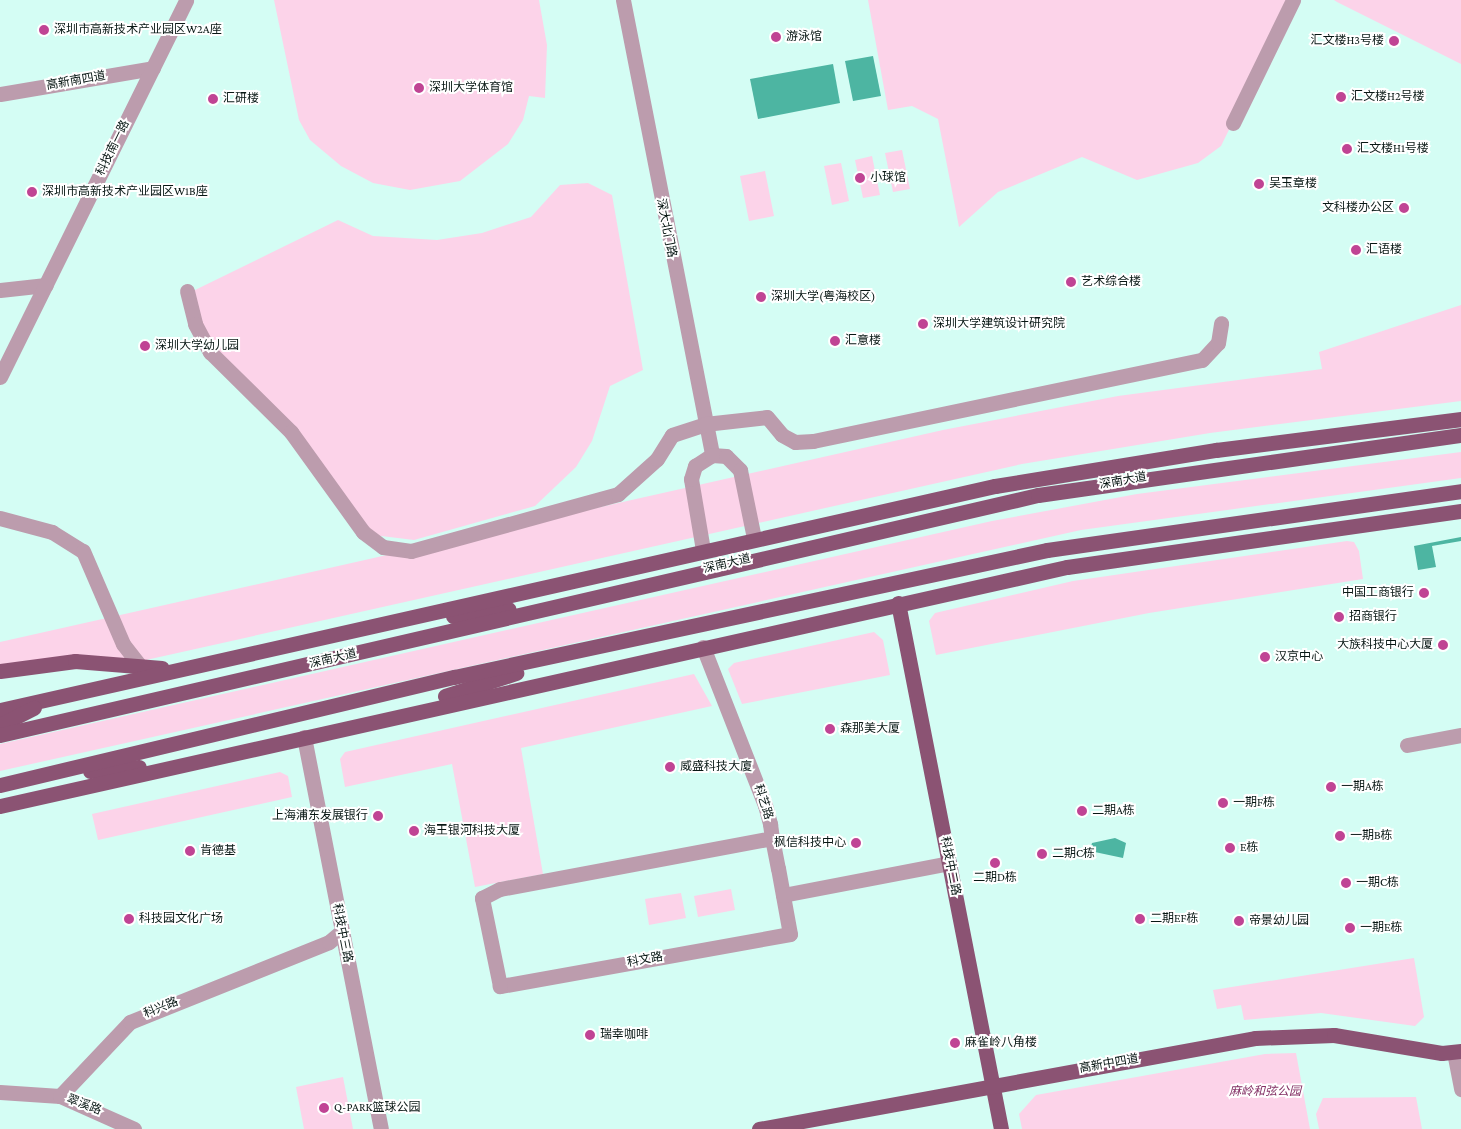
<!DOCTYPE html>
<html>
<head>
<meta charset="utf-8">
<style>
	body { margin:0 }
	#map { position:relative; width:1461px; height:1129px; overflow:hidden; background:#d4fdf4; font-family:"Crimson Pro","Noto Sans SC",serif }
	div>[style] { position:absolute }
	.green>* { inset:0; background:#fcd3e9 }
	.water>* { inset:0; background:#4db5a2 }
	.minor>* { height:15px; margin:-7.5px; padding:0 7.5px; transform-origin:7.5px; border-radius:7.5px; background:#bc9cad }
	.major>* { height:15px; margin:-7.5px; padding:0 7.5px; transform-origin:7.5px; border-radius:7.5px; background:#8b5373 }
	.dots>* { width:14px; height:14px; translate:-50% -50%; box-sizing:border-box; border:2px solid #fff; border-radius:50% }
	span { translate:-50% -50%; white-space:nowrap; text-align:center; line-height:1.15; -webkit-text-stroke:4px #fff; paint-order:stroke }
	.poi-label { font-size:12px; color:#081714 }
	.left { translate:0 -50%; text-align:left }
	.right { translate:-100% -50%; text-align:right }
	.street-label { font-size:12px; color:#081714 }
	.park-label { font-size:12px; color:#843166; font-style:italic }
</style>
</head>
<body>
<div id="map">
	<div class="green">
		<i style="clip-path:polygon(274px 0,539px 0,547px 45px,545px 98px,529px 96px,523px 120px,508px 144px,460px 181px,410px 190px,373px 183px,341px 166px,310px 140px,299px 120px)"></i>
		<i style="clip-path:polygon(868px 0,1293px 0,1221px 146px,1198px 163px,1137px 180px,1082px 157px,998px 192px,959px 227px,938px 119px,912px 106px,888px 110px)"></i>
		<i style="clip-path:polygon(1334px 0,1461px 0,1461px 64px,1337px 2px)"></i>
		<i style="clip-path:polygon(902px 150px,910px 189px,893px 192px,885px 153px)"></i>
		<i style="clip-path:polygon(872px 156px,880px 195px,863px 198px,855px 160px)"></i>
		<i style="clip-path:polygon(841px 163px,849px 201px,832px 205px,824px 166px)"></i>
		<i style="clip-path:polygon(765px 171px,774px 216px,749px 221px,740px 176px)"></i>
		<i style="clip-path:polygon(588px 183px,612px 195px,643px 370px,610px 386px,592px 441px,576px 467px,535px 506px,414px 540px,373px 535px,301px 434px,225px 361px,201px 331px,193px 291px,338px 220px,373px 236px,437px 240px,482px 233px,531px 217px,560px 185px)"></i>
		<i style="clip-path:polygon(1461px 305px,1461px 401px,1210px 433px,1022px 464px,137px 662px,0 665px,0 642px,943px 430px,1118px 396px,1322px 369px,1319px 352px)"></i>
		<i style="clip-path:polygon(1461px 452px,1461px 478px,1081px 530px,0 771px,0 744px,992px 521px,1137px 494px)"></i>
		<i style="clip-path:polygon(1347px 541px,1354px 542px,1359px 551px,1363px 579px,1149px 613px,936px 655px,929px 621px,935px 613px,1073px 581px)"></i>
		<i style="clip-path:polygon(874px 632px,883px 640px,890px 675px,742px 704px,728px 669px,734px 663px)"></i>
		<i style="clip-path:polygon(694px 674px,712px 706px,521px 748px,543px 874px,475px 887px,452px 764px,345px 787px,340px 759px,345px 752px)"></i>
		<i style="clip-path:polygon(280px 772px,288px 776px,292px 797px,98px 840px,92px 814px)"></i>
		<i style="clip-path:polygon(731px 889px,735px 910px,698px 917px,694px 896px)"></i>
		<i style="clip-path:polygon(681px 893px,686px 918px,649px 925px,645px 899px)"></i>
		<i style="clip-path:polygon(1414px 958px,1424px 1017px,1415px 1026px,1321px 1013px,1244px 1020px,1241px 1005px,1217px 1009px,1213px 990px)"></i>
		<i style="clip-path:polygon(1296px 1053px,1310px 1129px,1022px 1129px,1019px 1114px,1036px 1095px,1265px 1054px)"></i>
		<i style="clip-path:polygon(343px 1077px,353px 1129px,304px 1129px,296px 1087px)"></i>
		<i style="clip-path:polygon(1416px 1097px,1422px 1129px,1319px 1129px,1316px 1114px,1323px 1098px)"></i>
	</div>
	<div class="water">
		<i style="clip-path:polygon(873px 56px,881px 96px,853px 101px,845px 61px)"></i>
		<i style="clip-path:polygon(833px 64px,840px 103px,758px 119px,750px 79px)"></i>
		<i style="clip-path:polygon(1461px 537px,1461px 541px,1432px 546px,1436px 567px,1418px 570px,1414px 546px)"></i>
		<i style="clip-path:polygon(1115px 838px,1126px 843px,1123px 858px,1090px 851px,1092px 843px)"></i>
	</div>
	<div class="minor">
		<i style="left:623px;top:0;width:464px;rotate:78.9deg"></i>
		<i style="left:0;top:94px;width:155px;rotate:-9.6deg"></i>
		<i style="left:1233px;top:123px;width:137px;rotate:-64deg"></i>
		<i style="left:0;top:290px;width:46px;rotate:-6.2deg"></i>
		<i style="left:187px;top:291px;width:34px;rotate:76deg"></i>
		<i style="left:195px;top:324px;width:32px;rotate:62deg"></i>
		<i style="left:210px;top:352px;width:114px;rotate:44.6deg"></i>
		<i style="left:291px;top:432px;width:123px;rotate:54.2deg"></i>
		<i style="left:363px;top:532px;width:25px;rotate:37deg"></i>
		<i style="left:383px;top:547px;width:28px;rotate:8deg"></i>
		<i style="left:411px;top:551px;width:215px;rotate:-15.4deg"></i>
		<i style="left:618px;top:494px;width:52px;rotate:-41.9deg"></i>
		<i style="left:657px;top:459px;width:28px;rotate:-58deg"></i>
		<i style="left:672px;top:435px;width:35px;rotate:-18deg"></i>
		<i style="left:705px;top:424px;width:62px;rotate:-6.4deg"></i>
		<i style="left:767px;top:417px;width:23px;rotate:50deg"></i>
		<i style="left:782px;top:435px;width:15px;rotate:28deg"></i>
		<i style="left:795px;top:442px;width:18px;rotate:-3deg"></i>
		<i style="left:813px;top:441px;width:397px;rotate:-11.8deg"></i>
		<i style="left:1202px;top:360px;width:23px;rotate:-47deg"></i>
		<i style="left:1218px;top:343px;width:20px;rotate:-81deg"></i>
		<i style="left:0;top:377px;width:420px;rotate:-63.7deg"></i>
		<i style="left:0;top:518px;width:54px;rotate:15.1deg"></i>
		<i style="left:52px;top:532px;width:36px;rotate:32deg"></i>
		<i style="left:83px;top:551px;width:101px;rotate:66.7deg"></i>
		<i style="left:123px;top:644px;width:28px;rotate:52deg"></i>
		<i style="left:703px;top:550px;width:72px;rotate:-99.6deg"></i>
		<i style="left:691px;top:479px;width:14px;rotate:-73deg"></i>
		<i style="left:695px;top:466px;width:20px;rotate:-33deg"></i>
		<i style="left:712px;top:455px;width:14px;rotate:4deg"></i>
		<i style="left:726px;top:456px;width:20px;rotate:45deg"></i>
		<i style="left:740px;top:470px;width:69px;rotate:78.4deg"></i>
		<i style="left:703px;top:647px;width:170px;rotate:68.6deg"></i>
		<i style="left:765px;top:805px;width:20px;rotate:75deg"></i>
		<i style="left:770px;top:824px;width:14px;rotate:82deg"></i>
		<i style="left:772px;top:838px;width:31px;rotate:79deg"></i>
		<i style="left:778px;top:868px;width:67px;rotate:79.7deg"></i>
		<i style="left:790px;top:934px;width:295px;rotate:169.8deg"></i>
		<i style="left:500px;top:986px;width:90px;rotate:-101.6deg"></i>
		<i style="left:482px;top:898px;width:20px;rotate:-27deg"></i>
		<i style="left:500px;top:889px;width:277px;rotate:-10.6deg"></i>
		<i style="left:304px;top:737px;width:399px;rotate:78.9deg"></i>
		<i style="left:1407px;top:745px;width:55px;rotate:-10.5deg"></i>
		<i style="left:783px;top:895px;width:169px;rotate:-10.9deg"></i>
		<i style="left:1454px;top:1052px;width:38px;rotate:79deg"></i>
		<i style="left:0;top:1092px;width:60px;rotate:3.8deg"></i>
		<i style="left:60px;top:1096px;width:81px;rotate:24deg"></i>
		<i style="left:60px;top:1096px;width:102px;rotate:-46.6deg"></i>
		<i style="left:130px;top:1022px;width:214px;rotate:-21.9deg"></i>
		<i style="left:329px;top:942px;width:17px;rotate:-40deg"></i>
	</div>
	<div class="major">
		<i style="left:898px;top:603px;width:536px;rotate:78.92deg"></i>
		<i style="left:453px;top:616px;width:56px;rotate:-7.1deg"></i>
		<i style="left:0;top:671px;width:76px;rotate:-7.6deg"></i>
		<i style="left:75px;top:661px;width:87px;rotate:4.6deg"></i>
		<i style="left:445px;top:696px;width:75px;rotate:-17.9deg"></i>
		<i style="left:0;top:710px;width:1020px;rotate:-12.69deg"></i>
		<i style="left:995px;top:486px;width:224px;rotate:-9.3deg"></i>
		<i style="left:1216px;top:450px;width:247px;rotate:-7.2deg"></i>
		<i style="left:0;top:725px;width:38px;rotate:-27deg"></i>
		<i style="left:0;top:735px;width:1065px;rotate:-13.02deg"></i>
		<i style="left:1038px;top:495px;width:427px;rotate:-8.1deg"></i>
		<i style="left:90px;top:771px;width:49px;rotate:-4.7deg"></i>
		<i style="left:0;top:785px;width:467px;rotate:-13.4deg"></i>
		<i style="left:454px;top:677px;width:606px;rotate:-12.09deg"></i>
		<i style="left:1047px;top:550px;width:418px;rotate:-8.1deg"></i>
		<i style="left:0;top:806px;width:1093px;rotate:-12.63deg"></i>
		<i style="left:1067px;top:567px;width:398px;rotate:-8.1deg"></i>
		<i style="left:759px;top:1129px;width:504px;rotate:-10.4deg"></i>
		<i style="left:1255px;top:1038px;width:79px;rotate:-2.2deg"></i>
		<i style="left:1334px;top:1035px;width:109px;rotate:9.5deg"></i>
		<i style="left:1442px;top:1053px;width:19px;rotate:-6deg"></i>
	</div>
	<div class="dots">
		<i style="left:44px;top:30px;background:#c04494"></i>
		<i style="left:776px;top:37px;background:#c04494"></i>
		<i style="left:1394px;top:41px;background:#c04494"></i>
		<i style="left:419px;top:88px;background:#c04494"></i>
		<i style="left:1341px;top:97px;background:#c04494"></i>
		<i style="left:213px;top:99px;background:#c04494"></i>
		<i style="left:1347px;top:149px;background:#c04494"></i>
		<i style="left:860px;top:178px;background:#c04494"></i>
		<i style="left:1259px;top:184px;background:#c04494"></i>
		<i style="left:32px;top:192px;background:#c04494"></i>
		<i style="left:1404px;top:208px;background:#c04494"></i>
		<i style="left:1356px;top:250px;background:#c04494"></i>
		<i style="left:1071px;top:282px;background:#c04494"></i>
		<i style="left:761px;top:297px;background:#c04494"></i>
		<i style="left:923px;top:324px;background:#c04494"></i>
		<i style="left:835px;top:341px;background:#c04494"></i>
		<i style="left:145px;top:346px;background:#c04494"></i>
		<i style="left:1424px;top:593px;background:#c04494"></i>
		<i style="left:1339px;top:617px;background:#c04494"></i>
		<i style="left:1443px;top:645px;background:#c04494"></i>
		<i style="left:1265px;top:657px;background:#c04494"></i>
		<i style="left:830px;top:729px;background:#c04494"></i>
		<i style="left:670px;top:767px;background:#c04494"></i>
		<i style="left:1331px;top:787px;background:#c04494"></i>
		<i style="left:1223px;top:803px;background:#c04494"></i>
		<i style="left:1082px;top:811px;background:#c04494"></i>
		<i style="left:378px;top:816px;background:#c04494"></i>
		<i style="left:414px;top:831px;background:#c04494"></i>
		<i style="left:1340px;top:836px;background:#c04494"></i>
		<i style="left:856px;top:843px;background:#c04494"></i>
		<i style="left:1230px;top:848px;background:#c04494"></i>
		<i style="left:190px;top:851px;background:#c04494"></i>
		<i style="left:1042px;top:854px;background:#c04494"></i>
		<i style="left:995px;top:863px;background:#c04494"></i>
		<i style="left:1346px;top:883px;background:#c04494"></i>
		<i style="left:129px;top:919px;background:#c04494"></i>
		<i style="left:1140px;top:919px;background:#c04494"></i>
		<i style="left:1239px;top:921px;background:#c04494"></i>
		<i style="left:1350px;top:928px;background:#c04494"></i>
		<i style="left:590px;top:1035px;background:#c04494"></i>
		<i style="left:955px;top:1043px;background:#c04494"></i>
		<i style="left:324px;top:1108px;background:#c04494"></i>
	</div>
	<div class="poi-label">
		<span class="left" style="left:54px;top:30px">深圳市高新技术产业园区W2A座</span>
		<span class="left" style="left:786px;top:37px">游泳馆</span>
		<span class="right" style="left:1384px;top:41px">汇文楼H3号楼</span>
		<span class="left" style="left:429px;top:88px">深圳大学体育馆</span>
		<span class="left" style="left:1351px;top:97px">汇文楼H2号楼</span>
		<span class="left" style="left:223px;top:99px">汇研楼</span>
		<span class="left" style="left:1357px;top:149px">汇文楼H1号楼</span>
		<span class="left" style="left:870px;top:178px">小球馆</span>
		<span class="left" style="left:1269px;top:184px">吴玉章楼</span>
		<span class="left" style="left:42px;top:192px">深圳市高新技术产业园区W1B座</span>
		<span class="right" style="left:1394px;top:208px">文科楼办公区</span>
		<span class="left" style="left:1366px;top:250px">汇语楼</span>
		<span class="left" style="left:1081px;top:282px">艺术综合楼</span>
		<span class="left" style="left:771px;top:297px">深圳大学(粤海校区)</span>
		<span class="left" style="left:933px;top:324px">深圳大学建筑设计研究院</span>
		<span class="left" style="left:845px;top:341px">汇意楼</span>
		<span class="left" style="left:155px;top:346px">深圳大学幼儿园</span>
		<span class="right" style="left:1414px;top:593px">中国工商银行</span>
		<span class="left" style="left:1349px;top:617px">招商银行</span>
		<span class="right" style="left:1433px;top:645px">大族科技中心大厦</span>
		<span class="left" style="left:1275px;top:657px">汉京中心</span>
		<span class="left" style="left:840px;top:729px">森那美大厦</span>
		<span class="left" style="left:680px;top:767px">威盛科技大廈</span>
		<span class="left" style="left:1341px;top:787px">一期A栋</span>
		<span class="left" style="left:1233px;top:803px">一期F栋</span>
		<span class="left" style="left:1092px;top:811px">二期A栋</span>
		<span class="right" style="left:368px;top:816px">上海浦东发展银行</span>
		<span class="left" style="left:424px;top:831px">海王银河科技大厦</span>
		<span class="left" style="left:1350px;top:836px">一期B栋</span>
		<span class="right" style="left:846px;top:843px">枫信科技中心</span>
		<span class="left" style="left:1240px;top:848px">E栋</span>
		<span class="left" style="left:200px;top:851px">肯德基</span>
		<span class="left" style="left:1052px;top:854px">二期C栋</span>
		<span style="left:995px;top:878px">二期D栋</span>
		<span class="left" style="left:1356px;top:883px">一期C栋</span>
		<span class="left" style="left:139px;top:919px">科技园文化广场</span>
		<span class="left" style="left:1150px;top:919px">二期EF栋</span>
		<span class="left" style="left:1249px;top:921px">帝景幼儿园</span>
		<span class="left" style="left:1360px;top:928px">一期E栋</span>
		<span class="left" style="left:600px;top:1035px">瑞幸咖啡</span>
		<span class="left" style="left:965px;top:1043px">麻雀岭八角楼</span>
		<span class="left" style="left:334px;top:1108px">Q-PARK篮球公园</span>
	</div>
	<div class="street-label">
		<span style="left:76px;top:81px;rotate:-10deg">高新南四道</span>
		<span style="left:113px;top:148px;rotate:-64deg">科技南一路</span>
		<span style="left:666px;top:228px;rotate:79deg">深大北门路</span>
		<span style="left:1123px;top:481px;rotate:-10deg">深南大道</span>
		<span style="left:727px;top:564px;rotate:-13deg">深南大道</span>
		<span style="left:333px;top:659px;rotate:-13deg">深南大道</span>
		<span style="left:763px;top:802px;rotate:72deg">科艺路</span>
		<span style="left:950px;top:866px;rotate:79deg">科技中二路</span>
		<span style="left:342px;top:933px;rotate:79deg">科技中三路</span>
		<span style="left:645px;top:960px;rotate:-10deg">科文路</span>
		<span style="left:161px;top:1008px;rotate:-22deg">科兴路</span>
		<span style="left:1109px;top:1064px;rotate:-10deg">高新中四道</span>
		<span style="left:84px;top:1105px;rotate:21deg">翠溪路</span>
	</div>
	<div class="park-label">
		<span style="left:1265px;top:1092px">麻岭和弦公园</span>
	</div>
</div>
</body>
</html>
